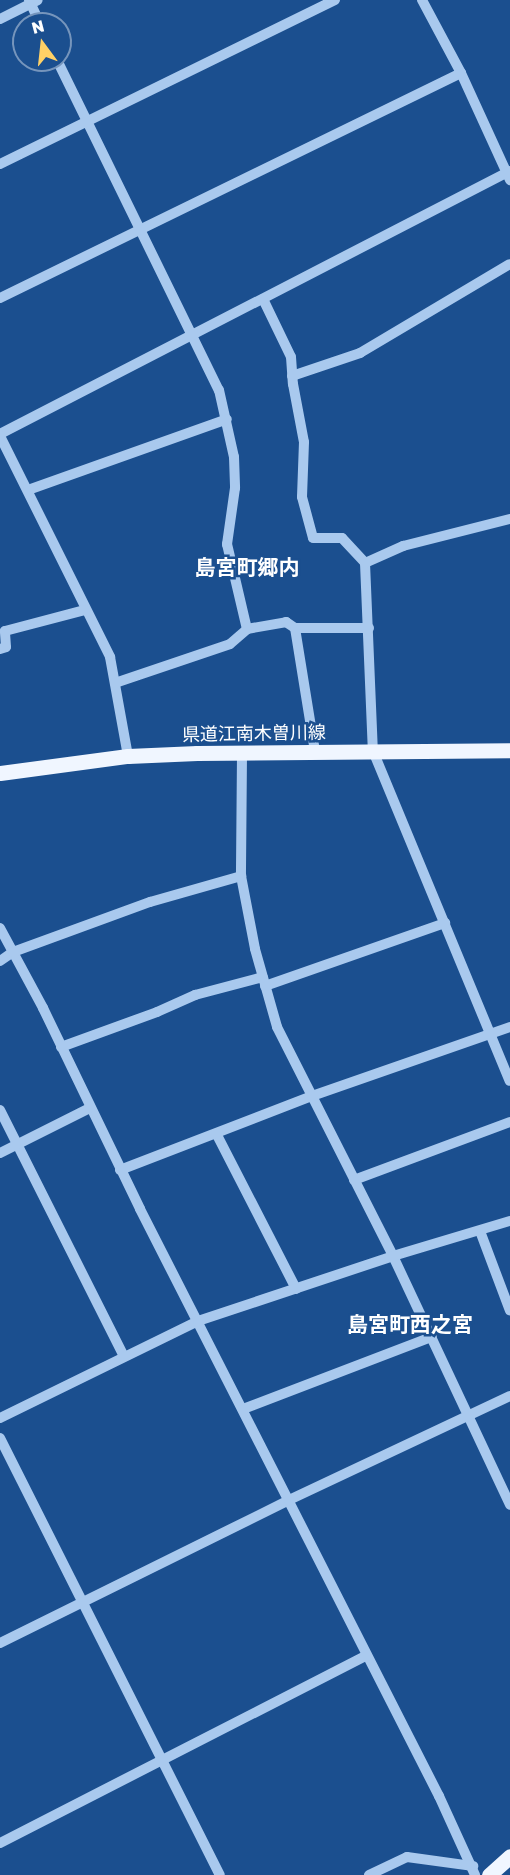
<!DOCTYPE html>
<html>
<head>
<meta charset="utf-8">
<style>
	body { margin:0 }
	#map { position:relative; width:510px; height:1875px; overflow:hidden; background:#1b4f8f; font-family:"Golos Text","Noto Sans JP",sans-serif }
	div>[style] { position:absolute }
	.minor>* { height:10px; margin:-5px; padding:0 5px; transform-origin:5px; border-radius:5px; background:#a9c9ee }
	.major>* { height:15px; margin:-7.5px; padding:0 7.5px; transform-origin:7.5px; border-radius:7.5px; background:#f0f6ff }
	span { translate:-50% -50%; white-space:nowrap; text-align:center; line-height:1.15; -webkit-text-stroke:5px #1b4f8f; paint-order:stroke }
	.street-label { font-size:18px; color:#fff }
	.quarter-label { font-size:21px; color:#fff; font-weight:700 }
	.north { position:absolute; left:12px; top:12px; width:60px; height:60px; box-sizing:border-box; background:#1b4f8f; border:2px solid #7695bc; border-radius:50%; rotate:345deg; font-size:16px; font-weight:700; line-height:24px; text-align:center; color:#fff }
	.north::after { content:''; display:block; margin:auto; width:21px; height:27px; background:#ffd166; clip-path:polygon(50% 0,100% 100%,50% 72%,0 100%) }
</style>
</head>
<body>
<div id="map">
	<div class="minor">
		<i style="left:29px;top:0;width:26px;rotate:65deg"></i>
		<i style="left:422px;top:0;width:83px;rotate:61.9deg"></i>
		<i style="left:461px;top:73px;width:118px;rotate:65.4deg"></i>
		<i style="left:0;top:19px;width:42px;rotate:-26.6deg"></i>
		<i style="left:57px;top:60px;width:368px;rotate:63.9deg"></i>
		<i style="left:219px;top:390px;width:69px;rotate:77.4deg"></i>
		<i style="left:234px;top:457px;width:31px;rotate:88deg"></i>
		<i style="left:235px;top:488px;width:57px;rotate:98.1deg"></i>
		<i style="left:227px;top:544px;width:87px;rotate:76.8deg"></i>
		<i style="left:0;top:164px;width:373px;rotate:-26.1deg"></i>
		<i style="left:0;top:298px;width:513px;rotate:-26.02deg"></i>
		<i style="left:263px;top:299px;width:64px;rotate:64.2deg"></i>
		<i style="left:291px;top:357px;width:27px;rotate:86deg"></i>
		<i style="left:293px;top:384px;width:59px;rotate:79.3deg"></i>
		<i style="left:304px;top:442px;width:55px;rotate:92.1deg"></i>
		<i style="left:302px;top:497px;width:42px;rotate:75deg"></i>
		<i style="left:313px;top:538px;width:29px"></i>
		<i style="left:342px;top:538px;width:34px;rotate:47deg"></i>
		<i style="left:365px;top:563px;width:188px;rotate:87.6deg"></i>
		<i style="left:373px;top:751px;width:357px;rotate:67.5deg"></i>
		<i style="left:292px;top:376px;width:72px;rotate:-18.7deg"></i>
		<i style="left:360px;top:353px;width:174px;rotate:-30.7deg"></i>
		<i style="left:0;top:434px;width:574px;rotate:-27.28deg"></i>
		<i style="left:0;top:436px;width:247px;rotate:63.5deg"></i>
		<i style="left:110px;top:657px;width:101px;rotate:79.7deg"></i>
		<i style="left:28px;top:490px;width:211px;rotate:-19.6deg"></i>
		<i style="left:365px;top:563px;width:42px;rotate:-24.1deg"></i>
		<i style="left:403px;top:546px;width:110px;rotate:-14.2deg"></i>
		<i style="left:295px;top:628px;width:126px;rotate:80.8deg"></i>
		<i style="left:0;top:649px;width:6px;rotate:-18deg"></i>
		<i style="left:6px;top:647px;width:16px;rotate:-94deg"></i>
		<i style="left:5px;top:631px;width:83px;rotate:-14.7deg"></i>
		<i style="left:115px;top:683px;width:121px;rotate:-18.7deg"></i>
		<i style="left:230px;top:644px;width:23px;rotate:-41deg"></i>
		<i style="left:247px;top:629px;width:40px;rotate:-10deg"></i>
		<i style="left:286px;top:622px;width:11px;rotate:34deg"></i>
		<i style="left:295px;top:628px;width:74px"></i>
		<i style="left:242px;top:754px;width:122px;rotate:90.5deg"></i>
		<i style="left:241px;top:876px;width:74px;rotate:79.1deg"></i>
		<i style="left:255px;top:949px;width:81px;rotate:74.2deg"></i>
		<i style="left:277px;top:1027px;width:257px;rotate:63.1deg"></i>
		<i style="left:393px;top:1256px;width:275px;rotate:64.8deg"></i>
		<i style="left:0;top:928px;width:91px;rotate:61.7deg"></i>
		<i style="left:43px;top:1008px;width:223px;rotate:64.2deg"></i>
		<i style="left:140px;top:1209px;width:659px;rotate:63.01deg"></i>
		<i style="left:439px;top:1796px;width:87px;rotate:65.5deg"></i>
		<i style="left:0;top:961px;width:16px;rotate:-35deg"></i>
		<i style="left:13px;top:952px;width:146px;rotate:-20.1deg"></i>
		<i style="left:150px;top:902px;width:95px;rotate:-15.9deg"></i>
		<i style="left:265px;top:986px;width:191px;rotate:-19.3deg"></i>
		<i style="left:61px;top:1047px;width:102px;rotate:-20deg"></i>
		<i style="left:157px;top:1012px;width:42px;rotate:-24.1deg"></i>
		<i style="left:195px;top:995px;width:70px;rotate:-14.8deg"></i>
		<i style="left:0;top:1110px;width:276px;rotate:63.3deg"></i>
		<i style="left:217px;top:1135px;width:173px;rotate:62.8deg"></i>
		<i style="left:0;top:1153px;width:101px;rotate:-26.6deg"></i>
		<i style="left:120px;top:1170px;width:206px;rotate:-21.1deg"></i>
		<i style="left:312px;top:1096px;width:210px;rotate:-19.2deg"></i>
		<i style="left:354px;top:1180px;width:166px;rotate:-20.4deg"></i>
		<i style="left:480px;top:1231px;width:85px;rotate:69.4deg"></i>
		<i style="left:243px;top:1409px;width:202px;rotate:-20.9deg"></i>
		<i style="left:0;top:1418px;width:220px;rotate:-26.1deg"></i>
		<i style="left:198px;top:1321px;width:206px;rotate:-18.4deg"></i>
		<i style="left:393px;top:1256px;width:122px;rotate:-16.7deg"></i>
		<i style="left:0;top:1438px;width:489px;rotate:63.3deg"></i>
		<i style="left:0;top:1643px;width:322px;rotate:-26.3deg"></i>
		<i style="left:289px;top:1500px;width:244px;rotate:-25.2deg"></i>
		<i style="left:0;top:1843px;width:411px;rotate:-27.1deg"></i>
		<i style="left:369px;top:1875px;width:42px;rotate:-25.3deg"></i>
		<i style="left:407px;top:1857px;width:67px;rotate:7.8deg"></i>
	</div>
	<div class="major">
		<i style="left:0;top:773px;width:129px;rotate:-7.6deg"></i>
		<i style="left:128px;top:756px;width:69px;rotate:-2.5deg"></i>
		<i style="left:197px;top:753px;width:313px;rotate:-0.5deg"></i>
		<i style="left:489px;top:1875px;width:28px;rotate:-42deg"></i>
	</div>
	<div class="street-label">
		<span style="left:254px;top:733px;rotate:-1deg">県道江南木曽川線</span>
	</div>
	<div class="quarter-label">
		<span style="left:247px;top:567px">島宮町郷内</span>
		<span style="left:410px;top:1324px">島宮町西之宮</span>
	</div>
	<div class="north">N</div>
</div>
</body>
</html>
